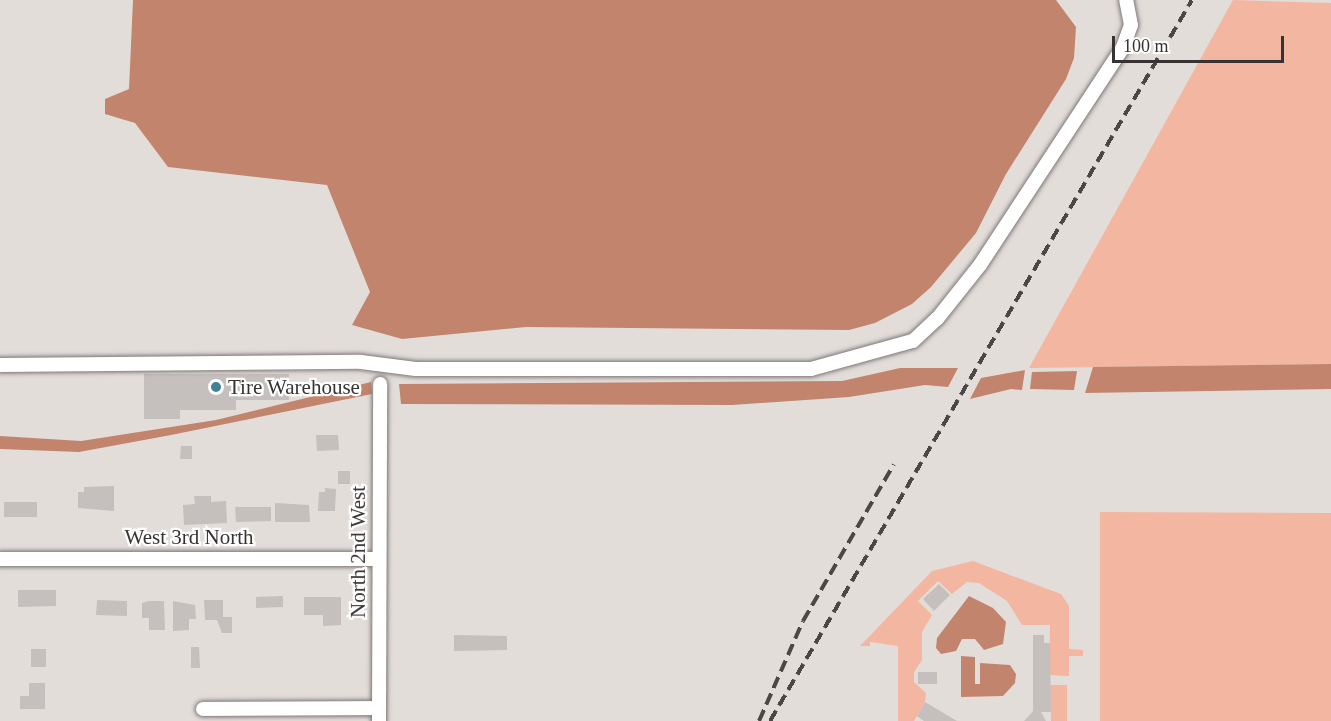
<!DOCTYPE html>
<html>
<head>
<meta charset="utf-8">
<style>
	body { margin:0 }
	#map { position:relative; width:1331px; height:721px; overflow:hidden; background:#e3ddda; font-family:"Times New Roman",serif }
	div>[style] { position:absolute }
	.green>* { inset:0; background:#f3b6a1 }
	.water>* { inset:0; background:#c2846d }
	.building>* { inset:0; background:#c5bfbd }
	.roads { filter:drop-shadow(0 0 2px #7e7876) drop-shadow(0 0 2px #7e7876) }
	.street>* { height:14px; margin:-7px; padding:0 7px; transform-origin:7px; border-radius:7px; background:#fff }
	.rail>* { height:4px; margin-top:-2px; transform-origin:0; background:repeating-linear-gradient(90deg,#4a4746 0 12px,transparent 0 18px) }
	.dots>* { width:16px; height:16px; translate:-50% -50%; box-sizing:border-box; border:3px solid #fff; border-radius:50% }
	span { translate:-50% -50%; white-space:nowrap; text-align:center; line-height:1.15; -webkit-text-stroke:4.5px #fff; paint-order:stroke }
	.poi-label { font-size:21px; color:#363332 }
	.left { translate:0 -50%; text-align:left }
	.street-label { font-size:21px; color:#363332 }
	.scale { position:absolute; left:1112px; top:36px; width:172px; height:27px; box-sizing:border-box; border:3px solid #363332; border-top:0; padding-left:8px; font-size:18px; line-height:21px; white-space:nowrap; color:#363332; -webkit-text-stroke:4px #fff; paint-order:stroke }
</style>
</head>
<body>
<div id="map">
	<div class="green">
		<i style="clip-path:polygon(1233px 0,1331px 3px,1331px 364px,1029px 368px)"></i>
		<i style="clip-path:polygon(1100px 512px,1331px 513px,1331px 721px,1100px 721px)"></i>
		<i style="clip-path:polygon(973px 561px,1061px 594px,1069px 606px,1069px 649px,1083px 650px,1083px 656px,1069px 656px,1069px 676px,1049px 675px,1050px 625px,1022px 625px,1007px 601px,979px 583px,967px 582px,952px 594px,938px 581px,918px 601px,932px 615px,922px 632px,922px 660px,914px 672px,914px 682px,926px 693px,925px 702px,914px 721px,898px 721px,898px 646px,870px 642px,870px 646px,860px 646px,932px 571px)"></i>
		<i style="clip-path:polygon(1050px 685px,1067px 685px,1067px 721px,1051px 721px)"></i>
	</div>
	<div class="water">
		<i style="clip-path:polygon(133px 0,1056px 0,1076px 27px,1074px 58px,1066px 79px,1006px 174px,976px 233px,931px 287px,912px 304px,875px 323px,849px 330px,526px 327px,402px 339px,352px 325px,370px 292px,327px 185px,168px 167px,135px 123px,105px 114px,105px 99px,129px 89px)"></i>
		<i style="clip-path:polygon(1331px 364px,1331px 389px,1085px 393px,1093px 367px)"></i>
		<i style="clip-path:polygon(900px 368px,958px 368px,948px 387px,925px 385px,849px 397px,732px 405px,401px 404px,399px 384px,842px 381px)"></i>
		<i style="clip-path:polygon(1025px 370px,1022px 390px,1011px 389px,970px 399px,981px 378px)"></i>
		<i style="clip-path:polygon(1077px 371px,1074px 390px,1030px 389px,1032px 372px)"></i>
		<i style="clip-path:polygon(371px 382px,372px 394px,171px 435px,79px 452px,0 449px,0 436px,81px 441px,216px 420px)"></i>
		<i style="clip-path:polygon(969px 596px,993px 608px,1006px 622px,1003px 644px,984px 650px,975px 639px,962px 639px,956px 651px,941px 654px,936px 648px,937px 638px)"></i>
		<i style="clip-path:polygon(961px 656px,975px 657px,975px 684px,980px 684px,980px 663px,1010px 665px,1016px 674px,1015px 683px,1003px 696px,961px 697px)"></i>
	</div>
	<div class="building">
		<i style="clip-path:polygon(144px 374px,289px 374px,289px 400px,236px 400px,236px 410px,180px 410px,180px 419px,144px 419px)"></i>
		<i style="clip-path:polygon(316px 435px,338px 435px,339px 450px,317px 451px)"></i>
		<i style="clip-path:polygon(181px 446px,192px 446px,192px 459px,180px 459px)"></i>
		<i style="clip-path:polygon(338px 471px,350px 471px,350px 484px,338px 484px)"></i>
		<i style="clip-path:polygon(114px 486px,114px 511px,78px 508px,78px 492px,84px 492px,84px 487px)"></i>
		<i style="clip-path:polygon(325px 488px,336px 489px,335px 511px,318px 511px,319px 492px,325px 492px)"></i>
		<i style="clip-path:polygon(194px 496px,211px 496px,211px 502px,226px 501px,227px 523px,184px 525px,183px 505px,195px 504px)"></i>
		<i style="clip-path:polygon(4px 502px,37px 502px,37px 517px,4px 517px)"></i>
		<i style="clip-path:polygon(275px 503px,309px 505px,310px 522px,275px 522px)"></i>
		<i style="clip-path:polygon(235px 507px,271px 507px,271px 521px,236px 522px)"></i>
		<i style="clip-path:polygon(939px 584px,950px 595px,934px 611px,923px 599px)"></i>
		<i style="clip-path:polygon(18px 590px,56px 590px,56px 606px,18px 607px)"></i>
		<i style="clip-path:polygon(283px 596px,283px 607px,256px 608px,256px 597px)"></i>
		<i style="clip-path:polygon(304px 597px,341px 597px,341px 625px,323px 626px,323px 615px,304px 615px)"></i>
		<i style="clip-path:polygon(97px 600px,127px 601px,127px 616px,96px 615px)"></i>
		<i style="clip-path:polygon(204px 600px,223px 600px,223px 617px,232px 617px,232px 633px,222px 633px,217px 620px,205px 620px)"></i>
		<i style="clip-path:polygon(149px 601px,164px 601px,165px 630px,149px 630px,149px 618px,142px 618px,142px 603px)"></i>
		<i style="clip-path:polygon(173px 601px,195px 605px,196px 619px,189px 619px,189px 630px,173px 631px)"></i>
		<i style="clip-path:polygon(454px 635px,507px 636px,507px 650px,454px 651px)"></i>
		<i style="clip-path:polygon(1033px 635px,1044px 635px,1044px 643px,1050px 643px,1051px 712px,1041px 712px,1046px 721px,1024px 721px,1033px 711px)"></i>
		<i style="clip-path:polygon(191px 647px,199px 647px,200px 668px,191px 668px)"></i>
		<i style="clip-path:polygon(31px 649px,46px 649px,46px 667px,31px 667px)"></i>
		<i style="clip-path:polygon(918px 672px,937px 672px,937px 684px,918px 684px)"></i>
		<i style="clip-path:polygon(29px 683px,45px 683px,45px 709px,20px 709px,20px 696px,29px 696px)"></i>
		<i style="clip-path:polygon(925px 702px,957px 721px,924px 721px,917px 716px)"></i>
	</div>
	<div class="roads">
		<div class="street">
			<i style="left:0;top:365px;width:361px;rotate:-0.5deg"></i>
			<i style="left:361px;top:362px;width:55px;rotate:7.3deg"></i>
			<i style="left:416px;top:369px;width:395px"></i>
			<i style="left:811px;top:369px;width:106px;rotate:-15.4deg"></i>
			<i style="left:913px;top:341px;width:33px;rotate:-43deg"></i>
			<i style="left:937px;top:319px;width:69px;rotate:-51.5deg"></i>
			<i style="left:980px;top:265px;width:261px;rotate:-56.7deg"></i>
			<i style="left:1123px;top:47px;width:23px;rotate:-70deg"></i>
			<i style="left:1131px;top:25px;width:25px;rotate:-101deg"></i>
			<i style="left:0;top:559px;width:379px"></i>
			<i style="left:203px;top:709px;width:176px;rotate:-0.3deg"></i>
			<i style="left:379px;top:721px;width:337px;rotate:-89.8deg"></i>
		</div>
	</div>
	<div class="rail">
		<i style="left:759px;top:721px;width:109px;rotate:-66.3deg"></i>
		<i style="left:803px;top:621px;width:181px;rotate:-59.9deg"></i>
		<i style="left:770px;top:721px;width:835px;rotate:-59.66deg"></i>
	</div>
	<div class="dots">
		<i style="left:216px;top:387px;background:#418195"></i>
	</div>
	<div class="poi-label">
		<span class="left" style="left:228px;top:387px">Tire Warehouse</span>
	</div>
	<div class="street-label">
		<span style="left:189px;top:537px">West 3rd North</span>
		<span style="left:358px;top:552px;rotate:-90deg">North 2nd West</span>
	</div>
	<div class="scale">100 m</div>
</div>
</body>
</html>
